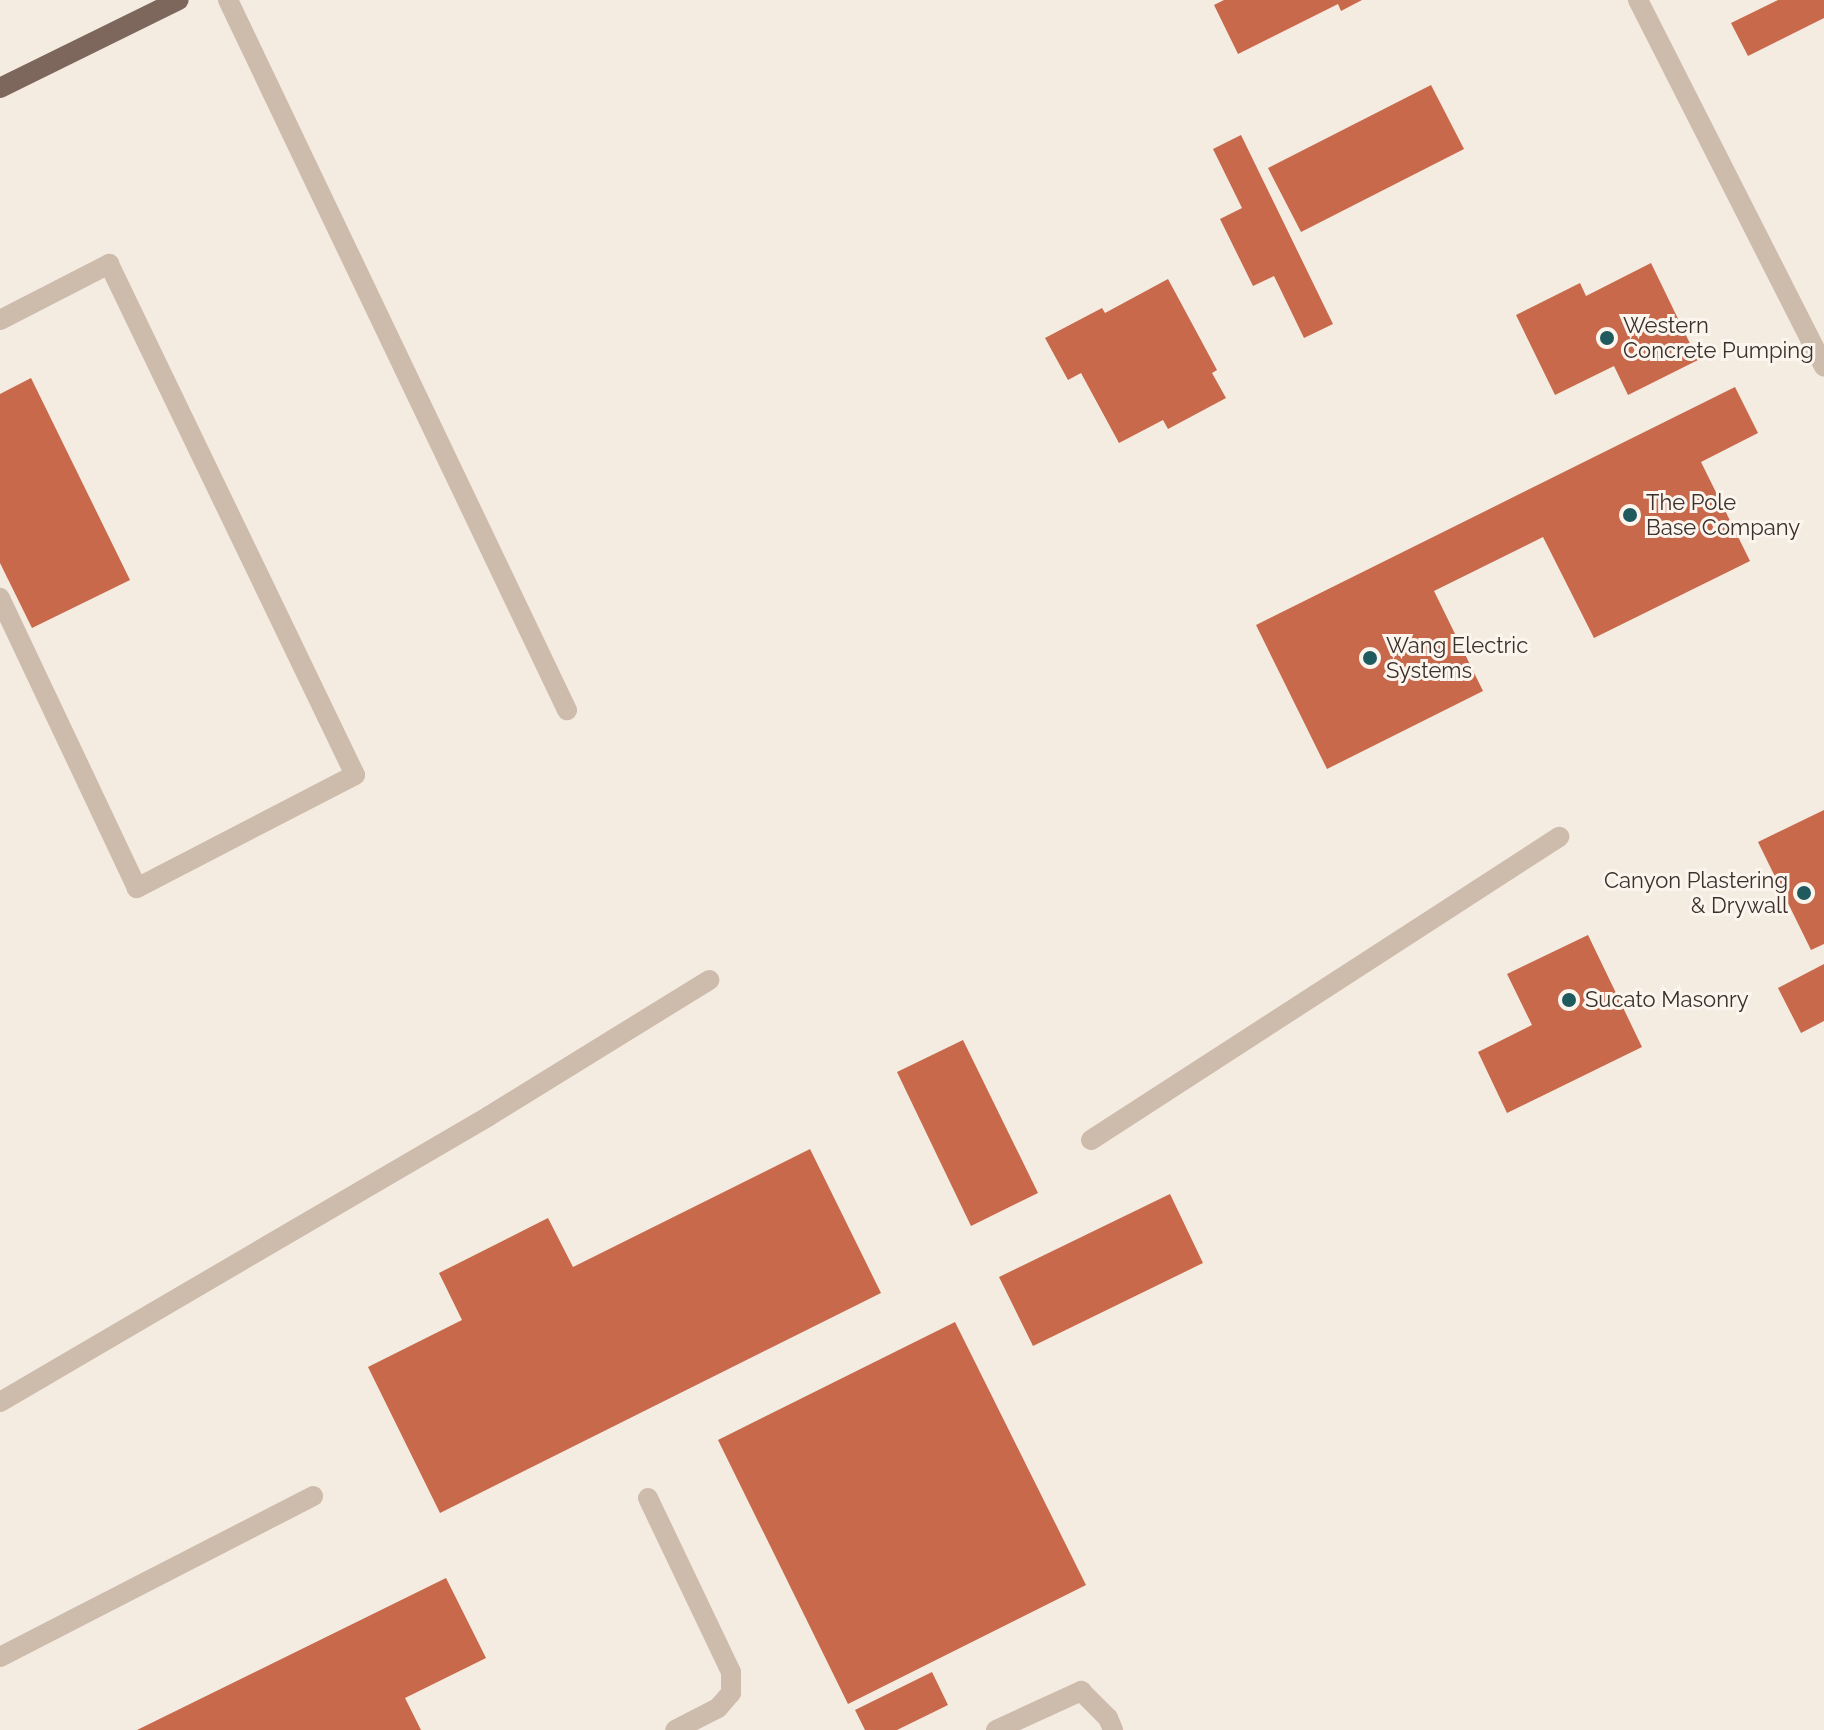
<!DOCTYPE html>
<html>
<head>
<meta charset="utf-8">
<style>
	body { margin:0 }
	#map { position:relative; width:1824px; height:1730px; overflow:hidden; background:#f4ebe1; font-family:Raleway,sans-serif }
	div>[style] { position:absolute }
	.building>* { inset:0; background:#c8694b }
	.minor>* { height:20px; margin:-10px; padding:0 10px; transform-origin:10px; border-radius:10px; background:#cdbbac }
	.major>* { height:20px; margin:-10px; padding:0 10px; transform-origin:10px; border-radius:10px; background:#7d675c }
	.dots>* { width:22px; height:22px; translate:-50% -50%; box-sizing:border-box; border:4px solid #fbf5ee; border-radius:50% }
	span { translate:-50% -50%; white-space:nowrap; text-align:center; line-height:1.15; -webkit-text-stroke:6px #fbf5ee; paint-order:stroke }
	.poi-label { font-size:22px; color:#3b302b }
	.left { translate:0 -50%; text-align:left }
	.right { translate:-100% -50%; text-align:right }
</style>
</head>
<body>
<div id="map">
	<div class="building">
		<i style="clip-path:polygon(1224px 0,1362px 0,1341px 11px,1338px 4px,1238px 54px,1214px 5px)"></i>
		<i style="clip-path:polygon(1778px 0,1824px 0,1824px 18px,1748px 56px,1731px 23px)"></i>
		<i style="clip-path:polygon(1431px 85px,1464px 149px,1301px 232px,1268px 168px)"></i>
		<i style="clip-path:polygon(1241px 135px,1333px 324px,1304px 338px,1274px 276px,1253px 286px,1220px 219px,1242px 208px,1213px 149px)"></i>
		<i style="clip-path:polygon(1651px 263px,1698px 360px,1628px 395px,1614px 366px,1555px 395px,1516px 315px,1580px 283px,1586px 296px)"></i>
		<i style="clip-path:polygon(1168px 279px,1217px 370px,1212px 373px,1226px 398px,1168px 429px,1163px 420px,1119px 443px,1081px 373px,1068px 380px,1045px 338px,1102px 308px,1105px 313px)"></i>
		<i style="clip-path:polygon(31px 378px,130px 580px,32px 628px,0 563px,0 394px)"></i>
		<i style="clip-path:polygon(1735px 387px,1758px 433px,1701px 462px,1750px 561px,1594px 638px,1543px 537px,1434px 591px,1483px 691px,1327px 769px,1256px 625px)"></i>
		<i style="clip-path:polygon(1824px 810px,1824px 944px,1811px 950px,1758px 842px)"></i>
		<i style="clip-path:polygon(1588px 935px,1642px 1047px,1507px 1113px,1478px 1052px,1532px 1025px,1507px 974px)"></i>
		<i style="clip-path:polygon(1824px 964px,1824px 1021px,1801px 1033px,1778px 988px)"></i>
		<i style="clip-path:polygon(963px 1040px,1038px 1193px,971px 1226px,897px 1072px)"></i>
		<i style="clip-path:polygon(810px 1149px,881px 1293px,440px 1513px,368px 1367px,462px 1320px,439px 1273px,548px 1218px,573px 1267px)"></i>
		<i style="clip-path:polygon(1170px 1194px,1203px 1263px,1033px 1346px,999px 1277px)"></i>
		<i style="clip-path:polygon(955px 1322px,1086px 1585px,848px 1704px,718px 1440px)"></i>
		<i style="clip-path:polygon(446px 1578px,486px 1658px,405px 1698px,421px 1730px,137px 1730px)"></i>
		<i style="clip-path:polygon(932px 1672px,948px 1705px,897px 1730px,865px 1730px,855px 1710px)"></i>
	</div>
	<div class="minor">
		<i style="left:228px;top:0;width:787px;rotate:64.48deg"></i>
		<i style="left:1638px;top:0;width:411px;rotate:63.1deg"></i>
		<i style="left:0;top:320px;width:123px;rotate:-27.2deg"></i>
		<i style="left:109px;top:264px;width:567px;rotate:64.29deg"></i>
		<i style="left:355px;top:775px;width:246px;rotate:152.6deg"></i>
		<i style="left:137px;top:888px;width:321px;rotate:-115.3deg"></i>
		<i style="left:1091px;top:1140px;width:558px;rotate:-32.92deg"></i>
		<i style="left:0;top:1402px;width:566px;rotate:-30.32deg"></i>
		<i style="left:489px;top:1116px;width:259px;rotate:-31.7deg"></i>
		<i style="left:648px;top:1498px;width:193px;rotate:64.5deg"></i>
		<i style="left:731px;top:1672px;width:21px;rotate:90deg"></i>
		<i style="left:731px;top:1693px;width:20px;rotate:131deg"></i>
		<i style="left:718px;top:1708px;width:48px;rotate:152.9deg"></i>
		<i style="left:0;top:1657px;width:352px;rotate:-27.2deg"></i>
		<i style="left:996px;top:1730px;width:94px;rotate:-24.6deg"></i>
		<i style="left:1081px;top:1691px;width:38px;rotate:45deg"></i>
		<i style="left:1108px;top:1718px;width:13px;rotate:67deg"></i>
	</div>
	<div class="major">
		<i style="left:0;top:88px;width:199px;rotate:-26.2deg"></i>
	</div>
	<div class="dots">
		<i style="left:1607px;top:338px;background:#1f5a5e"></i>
		<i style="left:1630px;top:515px;background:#1f5a5e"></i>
		<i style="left:1370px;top:658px;background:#1f5a5e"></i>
		<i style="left:1804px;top:893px;background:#1f5a5e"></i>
		<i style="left:1569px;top:1000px;background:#1f5a5e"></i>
	</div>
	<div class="poi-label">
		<span class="left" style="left:1623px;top:338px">Western<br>Concrete Pumping</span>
		<span class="left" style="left:1646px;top:515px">The Pole<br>Base Company</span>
		<span class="left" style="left:1386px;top:658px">Wang Electric<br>Systems</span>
		<span class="right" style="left:1788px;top:893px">Canyon Plastering<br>&amp; Drywall</span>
		<span class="left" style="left:1585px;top:1000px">Sucato Masonry</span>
	</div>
</div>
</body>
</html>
